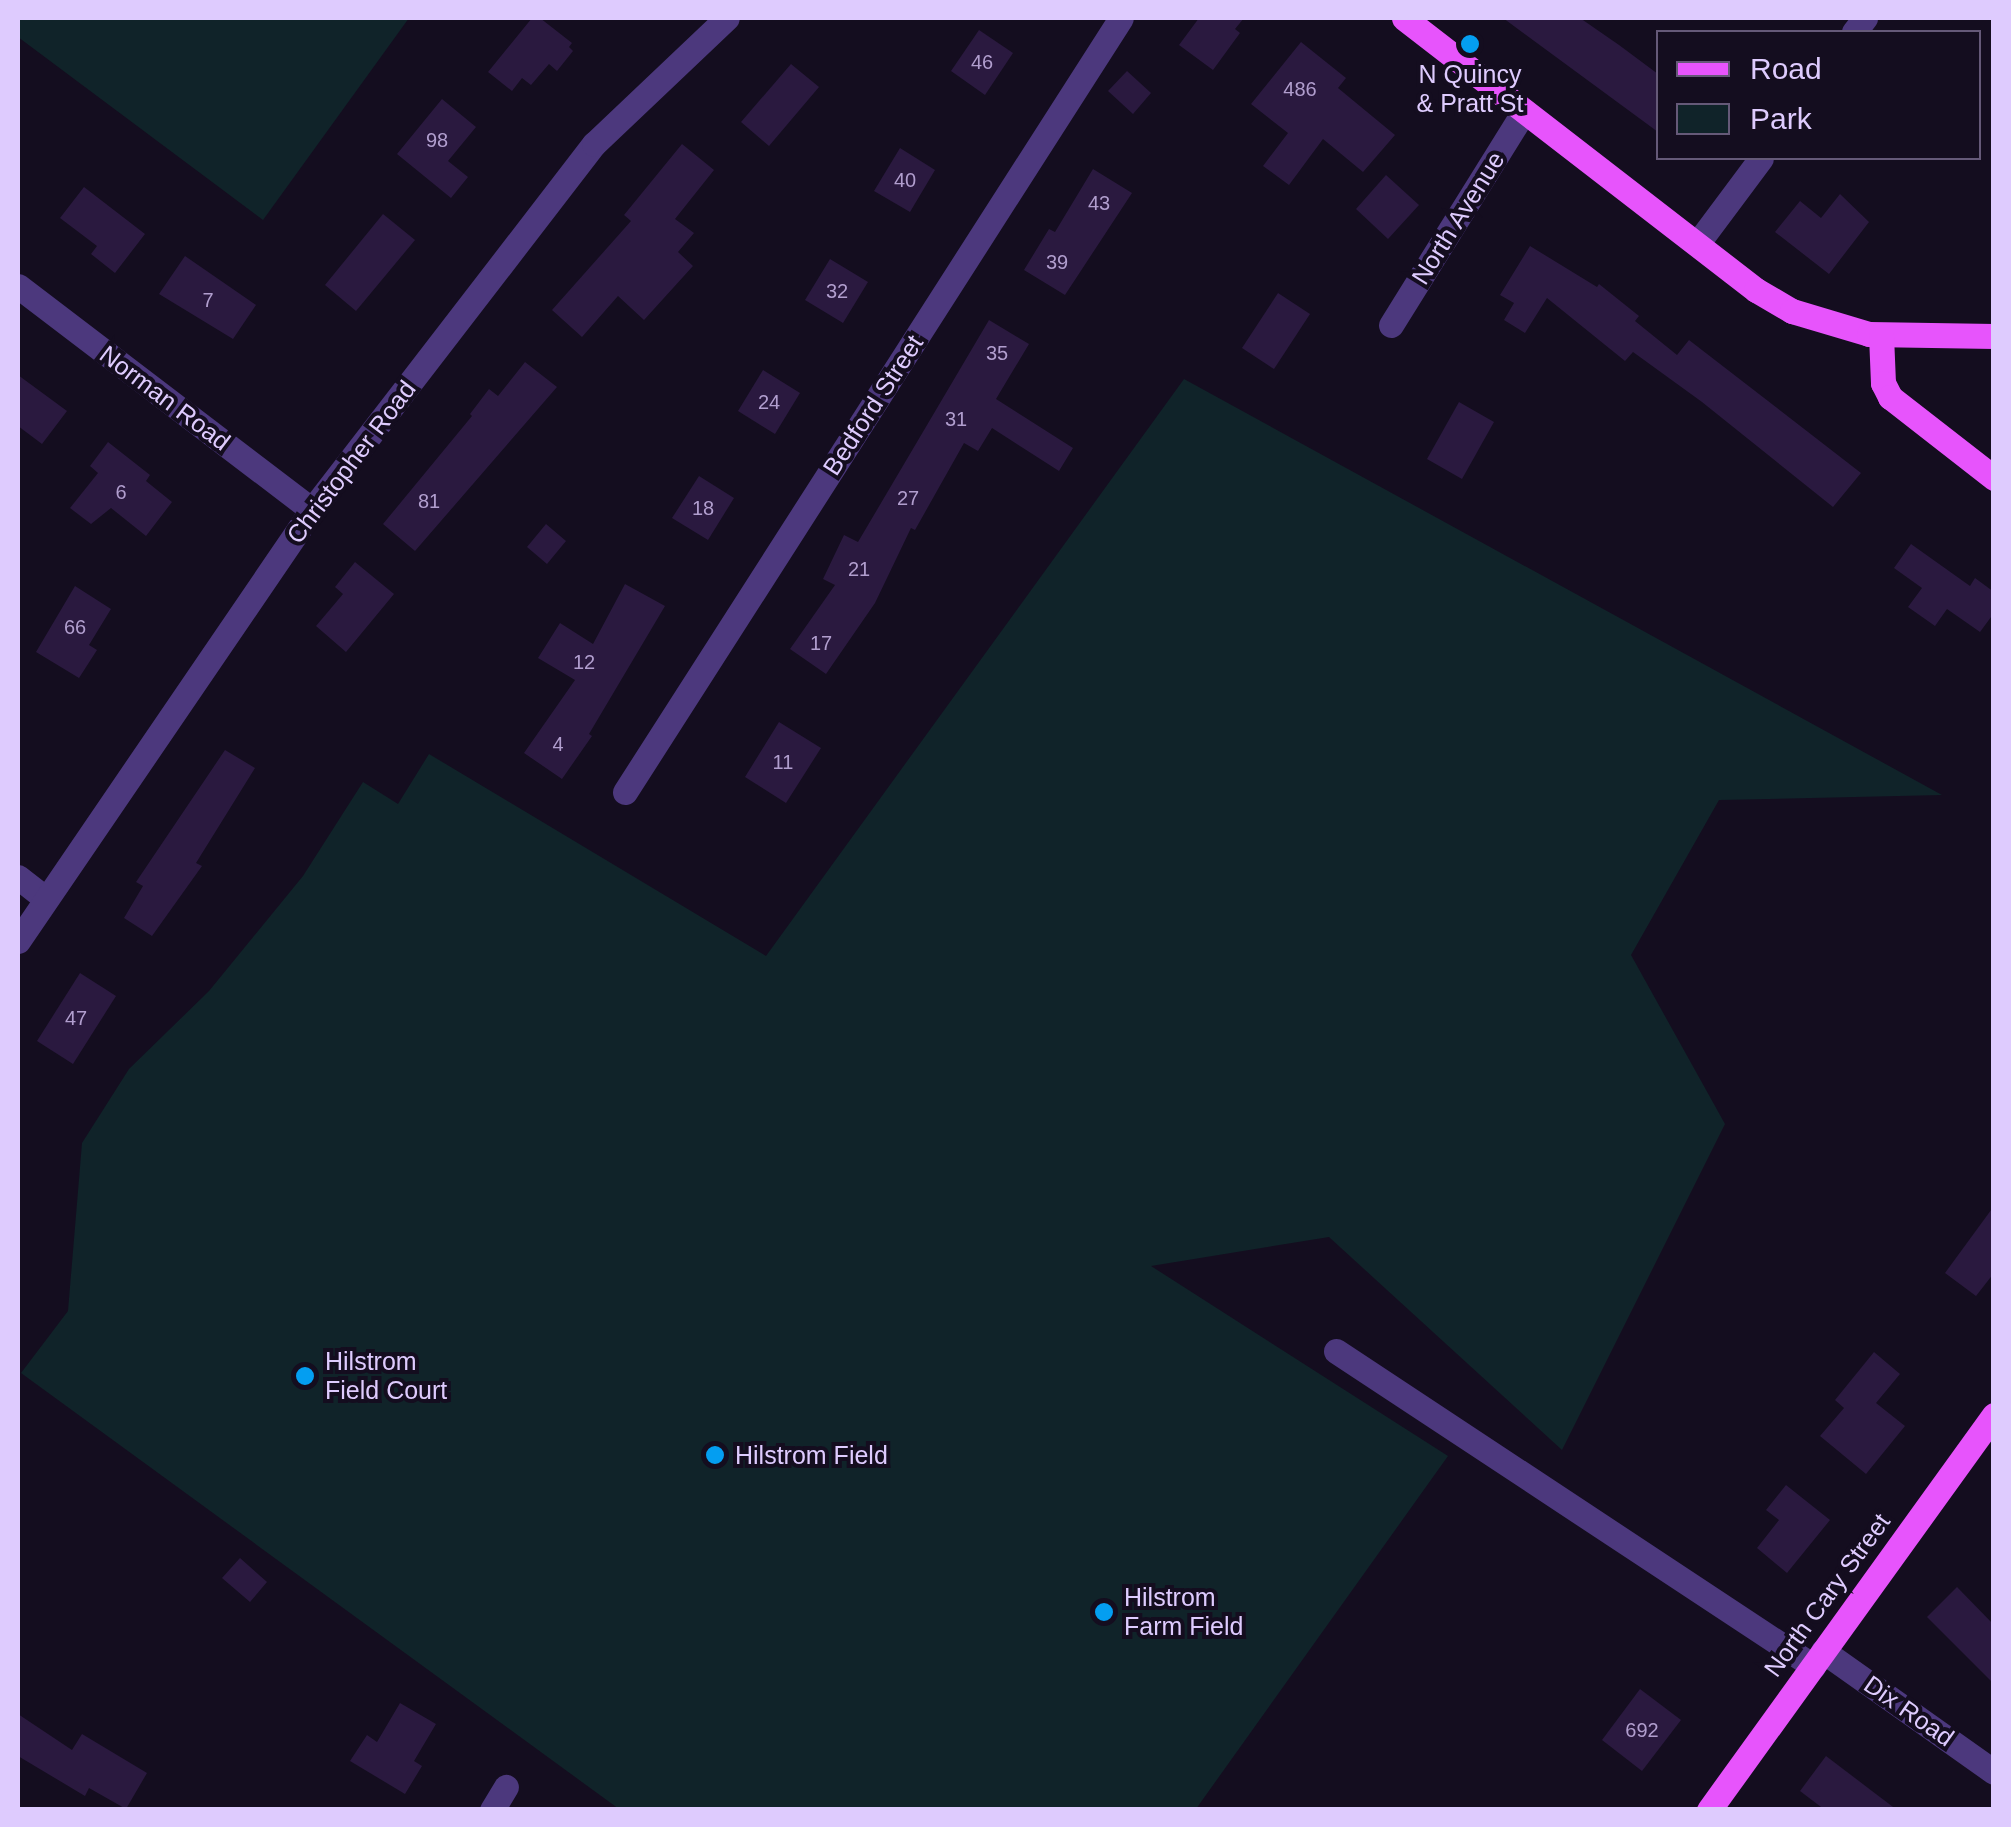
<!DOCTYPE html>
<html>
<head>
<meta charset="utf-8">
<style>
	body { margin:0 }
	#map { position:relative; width:2011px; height:1827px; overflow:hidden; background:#140d1f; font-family:Arial,sans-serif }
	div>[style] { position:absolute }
	.green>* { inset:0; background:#102329 }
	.building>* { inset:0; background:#2a193f }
	.minor>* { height:25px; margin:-12.5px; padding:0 12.5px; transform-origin:12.5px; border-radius:12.5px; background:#4c387d }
	.major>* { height:25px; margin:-12.5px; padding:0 12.5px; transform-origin:12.5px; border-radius:12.5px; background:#e754fc }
	.dots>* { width:28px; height:28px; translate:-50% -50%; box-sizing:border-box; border:5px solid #140d1f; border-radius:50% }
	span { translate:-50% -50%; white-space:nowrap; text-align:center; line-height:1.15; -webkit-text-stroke:8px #140d1f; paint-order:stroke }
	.number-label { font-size:20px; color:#b19ece }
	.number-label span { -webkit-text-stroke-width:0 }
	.poi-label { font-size:25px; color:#decbfe }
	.left { translate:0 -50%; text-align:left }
	.street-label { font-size:25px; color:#decbfe }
	.frame { position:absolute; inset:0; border:20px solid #decbfe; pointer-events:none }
	.legend { position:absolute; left:1656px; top:30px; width:325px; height:130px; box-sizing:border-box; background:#140d1f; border:2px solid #655978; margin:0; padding:12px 18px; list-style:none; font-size:30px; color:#decbfe }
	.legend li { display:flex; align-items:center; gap:20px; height:50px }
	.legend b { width:50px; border:2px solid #655978 }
</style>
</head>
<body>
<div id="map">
	<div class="green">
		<i style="clip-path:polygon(18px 18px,409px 18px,263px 220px,18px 37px)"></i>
		<i style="clip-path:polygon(1184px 379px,1942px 795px,1719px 800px,1631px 955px,1725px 1124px,1562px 1450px,1329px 1237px,1151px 1266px,1448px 1456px,1196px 1809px,619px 1809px,21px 1373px,68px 1311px,82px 1143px,129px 1069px,209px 991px,303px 876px,363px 782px,398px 804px,429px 754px,766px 956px)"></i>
	</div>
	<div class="building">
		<i style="clip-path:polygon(532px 18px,540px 18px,572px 43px,569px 47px,573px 51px,557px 71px,549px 64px,531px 85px,522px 78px,512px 91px,488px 72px)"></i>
		<i style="clip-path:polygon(1199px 18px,1244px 18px,1235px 29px,1240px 33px,1213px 70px,1179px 45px)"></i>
		<i style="clip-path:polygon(1503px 18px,1580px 18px,1619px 45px,1658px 74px,1658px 132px)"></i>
		<i style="clip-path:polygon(979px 30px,1013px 53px,985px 95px,951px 71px)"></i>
		<i style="clip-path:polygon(1301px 42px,1346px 78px,1338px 88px,1395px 135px,1363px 172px,1323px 139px,1289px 185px,1263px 166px,1288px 133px,1251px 104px)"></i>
		<i style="clip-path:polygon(791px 64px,819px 87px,769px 146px,741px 122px)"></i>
		<i style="clip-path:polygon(1127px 71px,1151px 93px,1133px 114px,1108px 91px)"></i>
		<i style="clip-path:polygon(442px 99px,476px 127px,448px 161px,468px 177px,451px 198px,397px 154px)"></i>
		<i style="clip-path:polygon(682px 144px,714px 170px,675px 219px,694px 233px,678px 252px,693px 266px,644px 320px,618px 296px,582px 337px,552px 310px,631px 221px,624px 215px)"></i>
		<i style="clip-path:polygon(900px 148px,935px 170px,910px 212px,874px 191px)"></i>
		<i style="clip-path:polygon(1093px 169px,1132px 193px,1065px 295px,1024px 270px,1049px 229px,1055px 232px)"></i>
		<i style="clip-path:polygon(1386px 175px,1419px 205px,1388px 239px,1356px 209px)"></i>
		<i style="clip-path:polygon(84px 187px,145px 234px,115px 273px,91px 254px,97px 246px,60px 218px)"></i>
		<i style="clip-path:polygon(1840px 194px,1869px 222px,1829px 274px,1775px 232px,1800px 201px,1821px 218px)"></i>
		<i style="clip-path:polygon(383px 214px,415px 240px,356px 311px,325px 285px)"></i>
		<i style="clip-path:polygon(1530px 246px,1597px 287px,1599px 284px,1639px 316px,1635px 321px,1677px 355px,1689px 340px,1861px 473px,1833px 507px,1702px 402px,1633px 352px,1625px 361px,1547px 298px,1525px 333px,1504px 320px,1514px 303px,1500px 295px)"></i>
		<i style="clip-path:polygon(185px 256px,256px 305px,233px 339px,159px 294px)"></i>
		<i style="clip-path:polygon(830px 259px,868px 282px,843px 323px,805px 300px)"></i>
		<i style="clip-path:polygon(1278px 293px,1310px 314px,1274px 369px,1242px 348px)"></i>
		<i style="clip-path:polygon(989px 320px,1029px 344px,996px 399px,1073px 448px,1059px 471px,992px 428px,978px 451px,964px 443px,915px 530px,911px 528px,875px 603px,826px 674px,790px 649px,835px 585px,823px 579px,844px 535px,858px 542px)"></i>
		<i style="clip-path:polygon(525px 362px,557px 387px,415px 551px,383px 524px,472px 416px,470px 414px,489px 389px,498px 396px)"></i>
		<i style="clip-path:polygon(763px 370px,800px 393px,775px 434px,738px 411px)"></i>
		<i style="clip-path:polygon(18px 375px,67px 411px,42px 444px,18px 426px)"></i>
		<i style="clip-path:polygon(1459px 402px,1494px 422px,1462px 479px,1427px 459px)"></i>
		<i style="clip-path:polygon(108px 442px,150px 475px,146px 481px,172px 502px,146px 536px,111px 508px,91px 524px,70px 508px,98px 473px,90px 466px)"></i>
		<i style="clip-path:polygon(699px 476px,734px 498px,708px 540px,672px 518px)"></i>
		<i style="clip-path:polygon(546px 524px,566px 541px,547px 564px,527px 547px)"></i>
		<i style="clip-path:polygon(1911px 544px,1970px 586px,1975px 578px,1994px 592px,1994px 613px,1980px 632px,1947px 609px,1935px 626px,1908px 607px,1922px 588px,1894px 568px)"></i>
		<i style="clip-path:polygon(355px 562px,394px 594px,346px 652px,316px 626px,343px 594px,335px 587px)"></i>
		<i style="clip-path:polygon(625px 584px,665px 606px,589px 734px,592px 736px,562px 779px,524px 753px,575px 680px,538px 658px,560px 623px,593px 644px)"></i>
		<i style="clip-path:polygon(75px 586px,111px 609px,89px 645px,97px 650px,79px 678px,36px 652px)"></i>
		<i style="clip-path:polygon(779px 722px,821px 748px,786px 803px,745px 777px)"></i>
		<i style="clip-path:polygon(225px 750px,255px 768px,196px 863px,202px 866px,152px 936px,124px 918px,143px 886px,136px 882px)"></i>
		<i style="clip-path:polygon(80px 973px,116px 996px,73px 1064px,37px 1041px)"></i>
		<i style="clip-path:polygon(1994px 1206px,1994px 1273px,1976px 1296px,1945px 1273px)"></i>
		<i style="clip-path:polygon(1874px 1352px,1900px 1374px,1876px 1403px,1905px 1426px,1866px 1474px,1820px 1436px,1844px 1408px,1835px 1400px)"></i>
		<i style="clip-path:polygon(1786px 1485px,1830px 1520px,1787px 1573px,1757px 1548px,1779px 1520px,1766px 1510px)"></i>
		<i style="clip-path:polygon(240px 1558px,267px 1582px,250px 1602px,222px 1578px)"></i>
		<i style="clip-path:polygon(1957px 1587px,1994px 1625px,1994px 1684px,1927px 1617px)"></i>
		<i style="clip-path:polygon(1640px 1689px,1681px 1720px,1642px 1771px,1602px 1740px)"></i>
		<i style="clip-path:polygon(400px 1703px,436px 1724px,414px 1761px,422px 1766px,405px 1794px,350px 1761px,367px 1735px,377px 1742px)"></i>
		<i style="clip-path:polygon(18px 1714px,72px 1750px,82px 1734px,147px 1773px,126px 1809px,89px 1788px,85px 1796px,18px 1756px)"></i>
		<i style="clip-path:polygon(1826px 1756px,1897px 1810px,1825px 1810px,1800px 1791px)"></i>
	</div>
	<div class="minor">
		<i style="left:1854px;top:32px;width:18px;rotate:-52deg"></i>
		<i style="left:1697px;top:244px;width:107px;rotate:-53.3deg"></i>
		<i style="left:18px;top:286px;width:370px;rotate:37.3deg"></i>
		<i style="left:1391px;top:325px;width:252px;rotate:-58.1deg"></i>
		<i style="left:625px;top:792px;width:919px;rotate:-57.35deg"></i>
		<i style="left:18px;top:877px;width:33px;rotate:38deg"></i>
		<i style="left:18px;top:941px;width:522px;rotate:-55.7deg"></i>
		<i style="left:312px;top:510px;width:462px;rotate:-52.4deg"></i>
		<i style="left:594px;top:144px;width:183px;rotate:-43.5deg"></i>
		<i style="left:1336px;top:1351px;width:572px;rotate:33.44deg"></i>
		<i style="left:1823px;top:1651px;width:209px;rotate:35.3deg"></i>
		<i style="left:492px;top:1810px;width:27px;rotate:-59deg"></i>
	</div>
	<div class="major">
		<i style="left:1404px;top:18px;width:445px;rotate:37.7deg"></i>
		<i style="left:1756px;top:290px;width:42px;rotate:30.3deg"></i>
		<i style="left:1792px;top:311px;width:80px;rotate:16.6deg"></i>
		<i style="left:1869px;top:334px;width:125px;rotate:0.9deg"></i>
		<i style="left:1881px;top:335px;width:48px;rotate:87.6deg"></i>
		<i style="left:1883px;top:383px;width:16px;rotate:63deg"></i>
		<i style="left:1890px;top:397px;width:132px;rotate:37.9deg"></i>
		<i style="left:1709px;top:1810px;width:487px;rotate:-54.2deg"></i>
	</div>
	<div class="dots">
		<i style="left:1470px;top:44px;background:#049ef1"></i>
		<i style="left:305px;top:1376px;background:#049ef1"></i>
		<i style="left:715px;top:1455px;background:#049ef1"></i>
		<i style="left:1104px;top:1612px;background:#049ef1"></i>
	</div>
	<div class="number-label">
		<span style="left:982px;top:62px">46</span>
		<span style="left:1300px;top:89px">486</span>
		<span style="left:437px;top:140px">98</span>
		<span style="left:905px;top:180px">40</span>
		<span style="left:1099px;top:203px">43</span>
		<span style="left:1057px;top:262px">39</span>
		<span style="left:837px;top:291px">32</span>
		<span style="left:208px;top:300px">7</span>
		<span style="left:997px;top:353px">35</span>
		<span style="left:769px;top:402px">24</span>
		<span style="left:956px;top:419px">31</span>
		<span style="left:121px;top:492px">6</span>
		<span style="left:908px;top:498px">27</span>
		<span style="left:429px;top:501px">81</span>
		<span style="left:703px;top:508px">18</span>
		<span style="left:859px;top:569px">21</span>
		<span style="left:75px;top:627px">66</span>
		<span style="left:821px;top:643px">17</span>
		<span style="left:584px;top:662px">12</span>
		<span style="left:558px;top:744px">4</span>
		<span style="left:783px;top:762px">11</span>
		<span style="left:76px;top:1018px">47</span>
		<span style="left:1642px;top:1730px">692</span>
	</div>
	<div class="poi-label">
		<span style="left:1470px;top:89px">N Quincy<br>&amp; Pratt St</span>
		<span class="left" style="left:325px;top:1376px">Hilstrom<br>Field Court</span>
		<span class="left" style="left:735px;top:1455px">Hilstrom Field</span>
		<span class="left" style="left:1124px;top:1612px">Hilstrom<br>Farm Field</span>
	</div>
	<div class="street-label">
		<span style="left:1458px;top:218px;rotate:-58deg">North Avenue</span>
		<span style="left:165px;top:398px;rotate:37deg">Norman Road</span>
		<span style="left:873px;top:405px;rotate:-57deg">Bedford Street</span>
		<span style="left:351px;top:462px;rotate:-53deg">Christopher Road</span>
		<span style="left:1827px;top:1595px;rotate:-54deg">North Cary Street</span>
		<span style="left:1909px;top:1711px;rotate:35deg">Dix Road</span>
	</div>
	<div class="frame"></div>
	<ul class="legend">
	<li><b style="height:12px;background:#e754fc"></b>Road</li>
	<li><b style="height:28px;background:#102329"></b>Park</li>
	</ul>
</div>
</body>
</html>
